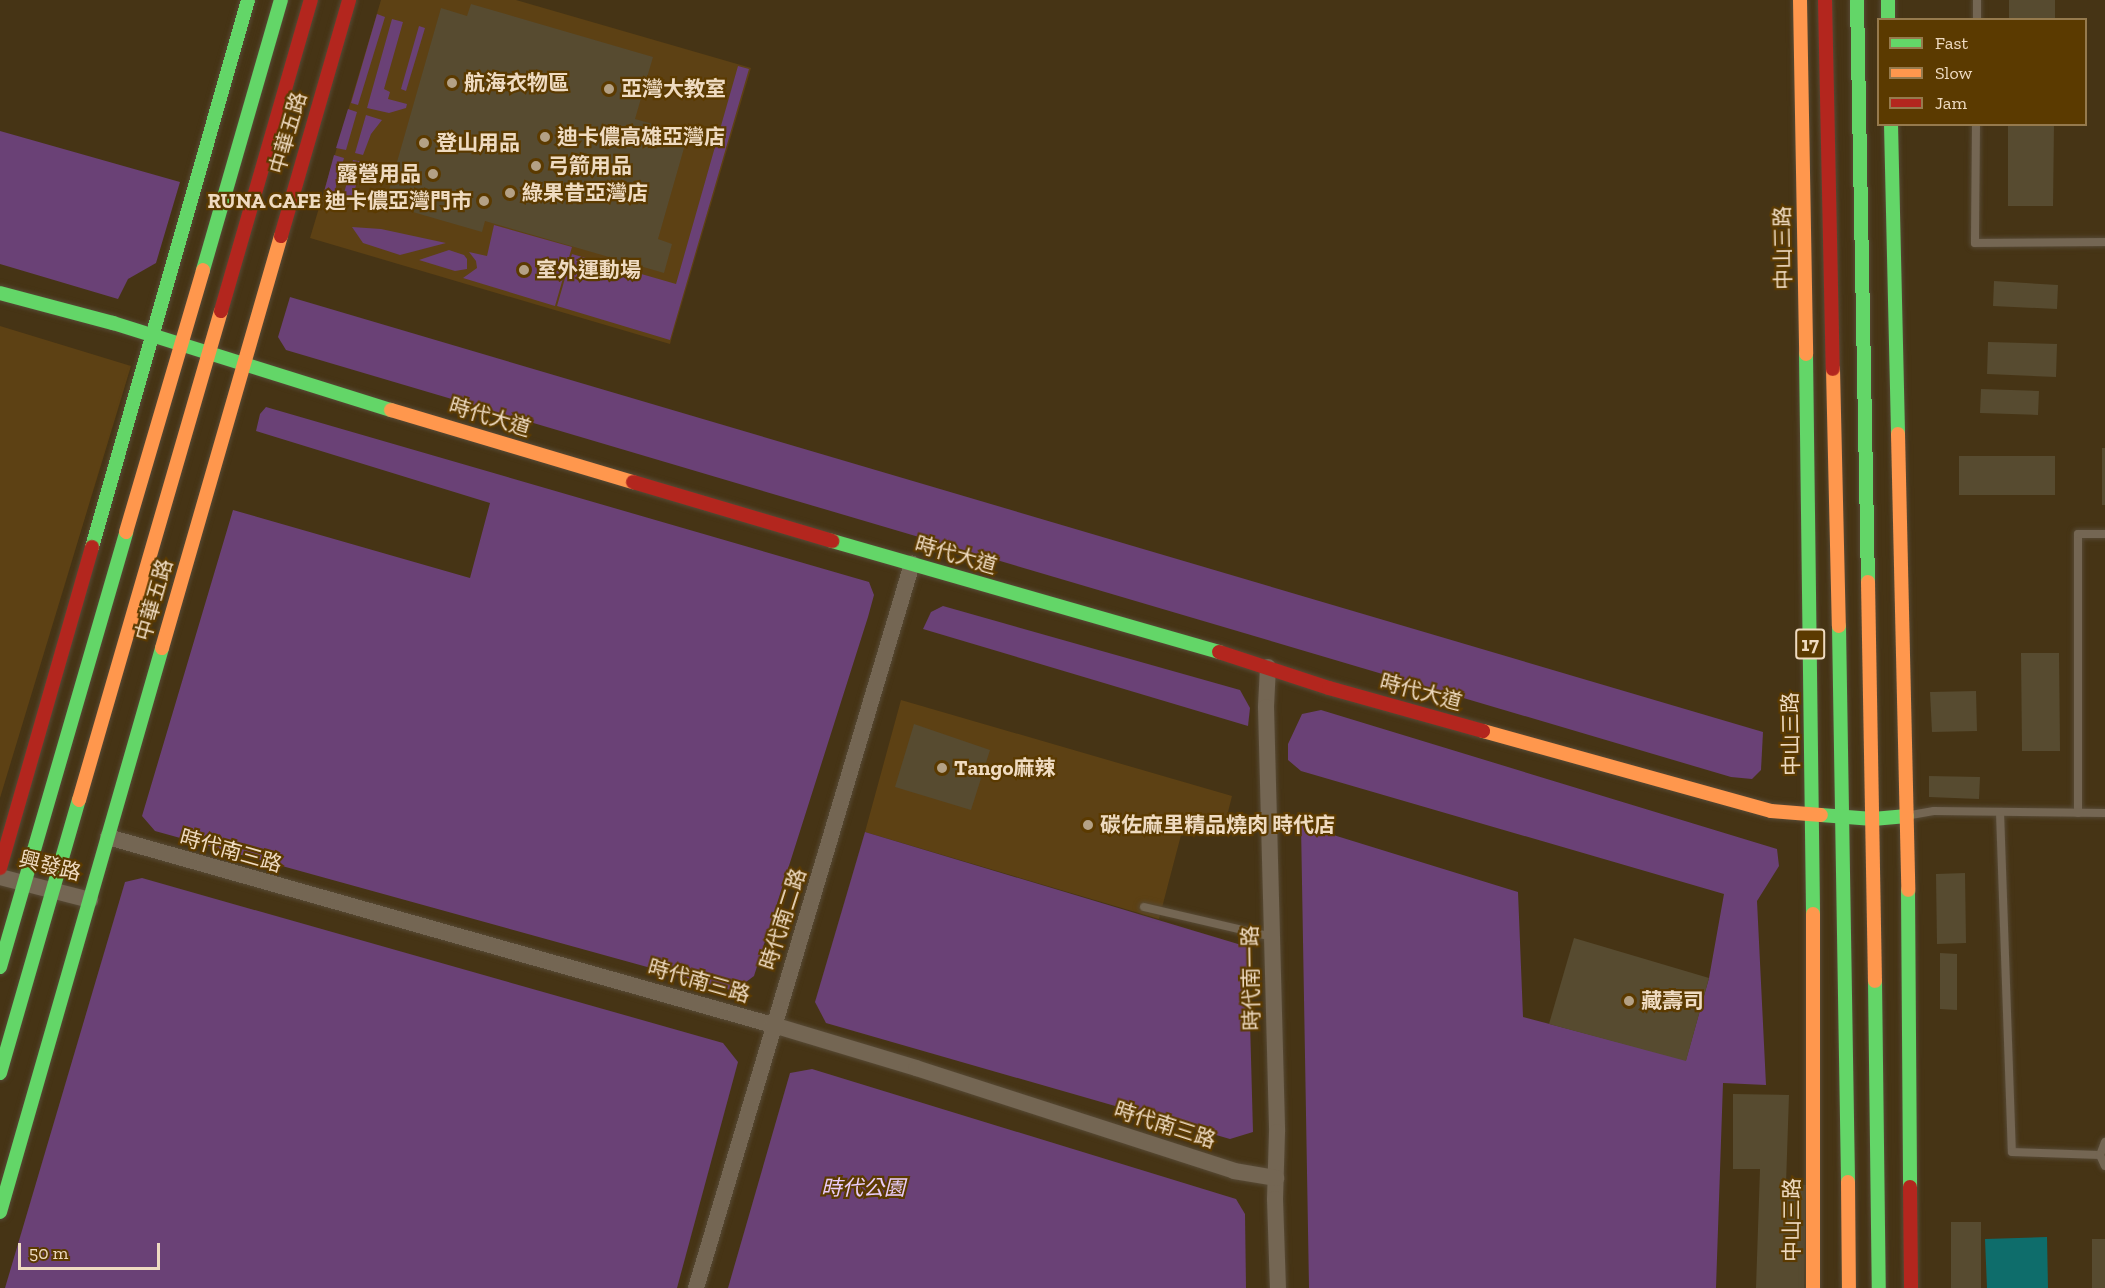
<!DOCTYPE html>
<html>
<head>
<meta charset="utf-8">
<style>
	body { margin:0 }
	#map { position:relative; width:2105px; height:1288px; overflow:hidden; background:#463415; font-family:"Zilla Slab","Noto Sans TC",serif }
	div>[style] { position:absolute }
	.built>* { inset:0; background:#5d4114 }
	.green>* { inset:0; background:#6a4176 }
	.water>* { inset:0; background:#0e6d6b }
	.building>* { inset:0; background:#574b30 }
	.roads { filter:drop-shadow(0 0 2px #574a36) drop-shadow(0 0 2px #574a36) }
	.lane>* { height:8px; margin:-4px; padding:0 4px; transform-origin:4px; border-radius:4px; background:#746653 }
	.street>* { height:16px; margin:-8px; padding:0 8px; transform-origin:8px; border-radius:8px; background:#746653 }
	.fast>* { height:14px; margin:-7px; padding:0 7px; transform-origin:7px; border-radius:7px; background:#63d668 }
	.slow>* { height:14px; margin:-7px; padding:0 7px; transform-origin:7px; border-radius:7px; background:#ff974d }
	.jam>* { height:14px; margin:-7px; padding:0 7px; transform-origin:7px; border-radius:7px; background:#b3261e }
	.dots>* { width:16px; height:16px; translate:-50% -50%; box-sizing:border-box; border:3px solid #5b3a00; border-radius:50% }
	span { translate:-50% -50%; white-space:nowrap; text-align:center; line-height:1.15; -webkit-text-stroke:4.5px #5b3a00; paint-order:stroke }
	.shield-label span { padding:2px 4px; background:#5b3a00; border:2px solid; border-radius:4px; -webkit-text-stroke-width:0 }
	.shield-label { font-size:20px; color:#efdbc1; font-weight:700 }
	.poi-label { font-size:21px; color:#efdbc1; font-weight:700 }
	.left { translate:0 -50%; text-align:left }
	.right { translate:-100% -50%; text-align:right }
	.street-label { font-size:21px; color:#efdbc1 }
	.park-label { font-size:21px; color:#eacdf9; font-style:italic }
	.legend { position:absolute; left:1877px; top:18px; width:210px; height:108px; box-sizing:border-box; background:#5b3a00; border:2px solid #967a4d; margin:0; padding:8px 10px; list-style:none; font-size:18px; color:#efdbc1 }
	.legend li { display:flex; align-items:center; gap:12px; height:30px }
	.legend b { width:30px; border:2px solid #967a4d }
	.scale { position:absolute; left:18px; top:1243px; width:142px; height:27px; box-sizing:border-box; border:3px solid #efdbc1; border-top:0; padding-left:8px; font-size:18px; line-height:21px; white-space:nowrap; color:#efdbc1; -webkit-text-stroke:4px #5b3a00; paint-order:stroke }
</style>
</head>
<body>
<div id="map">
	<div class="built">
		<i style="clip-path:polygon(381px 0,516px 0,751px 68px,670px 344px,310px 238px)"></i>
		<i style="clip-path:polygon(0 326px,131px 366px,0 798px)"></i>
		<i style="clip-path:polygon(901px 700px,1232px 796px,1224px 828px,1186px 816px,1159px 919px,865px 832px)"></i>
	</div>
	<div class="green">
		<i style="clip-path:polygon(377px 14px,385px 17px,358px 105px,351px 103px)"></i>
		<i style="clip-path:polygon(392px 19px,403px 22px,384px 89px,390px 92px,388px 99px,407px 104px,406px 108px,389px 113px,367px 108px)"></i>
		<i style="clip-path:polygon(419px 26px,425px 28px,406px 91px,401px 89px)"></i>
		<i style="clip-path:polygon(738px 66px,749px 69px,670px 340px,557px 306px,572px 254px,676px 284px)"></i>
		<i style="clip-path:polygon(348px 109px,357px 112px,346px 150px,336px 148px)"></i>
		<i style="clip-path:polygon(366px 115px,382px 120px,371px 134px,363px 155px,355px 153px)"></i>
		<i style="clip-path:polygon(0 131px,180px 182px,156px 263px,128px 279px,118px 299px,0 264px)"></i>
		<i style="clip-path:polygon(334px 155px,344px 158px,334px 194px,324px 192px)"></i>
		<i style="clip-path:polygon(353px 160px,363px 162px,352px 199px,343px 197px)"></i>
		<i style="clip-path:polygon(494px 225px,572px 247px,555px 306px,463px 278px,477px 268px,476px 261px,469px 252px,487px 256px)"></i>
		<i style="clip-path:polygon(352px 227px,381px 229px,446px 243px,400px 255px,363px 243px)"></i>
		<i style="clip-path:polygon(449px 250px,464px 255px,467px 259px,467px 269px,455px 271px,419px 260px)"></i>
		<i style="clip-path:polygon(290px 297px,1763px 732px,1761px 770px,1752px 779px,1731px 777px,286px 350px,278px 337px)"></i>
		<i style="clip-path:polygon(266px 407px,869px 582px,874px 595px,868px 617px,754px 976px,734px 991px,155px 831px,142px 816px,233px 510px,470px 578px,490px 503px,256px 431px,260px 414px)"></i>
		<i style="clip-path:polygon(943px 606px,1240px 690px,1250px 708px,1248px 726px,923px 629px,931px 612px)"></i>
		<i style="clip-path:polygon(1321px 710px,1777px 849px,1779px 866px,1757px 901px,1766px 1085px,1723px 1083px,1716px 1288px,1309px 1288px,1301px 825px,1518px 892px,1523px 1017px,1686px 1060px,1709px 978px,1724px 894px,1301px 771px,1288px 760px,1288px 744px,1302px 714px)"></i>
		<i style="clip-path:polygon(865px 832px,1248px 947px,1253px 1132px,1230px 1139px,826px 1023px,815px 1002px)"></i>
		<i style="clip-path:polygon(142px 878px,723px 1043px,738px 1062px,677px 1288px,5px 1288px,125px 882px)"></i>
		<i style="clip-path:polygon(812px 1069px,1236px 1199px,1245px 1214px,1246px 1288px,728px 1288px,790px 1073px)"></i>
	</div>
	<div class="water">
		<i style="clip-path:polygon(2047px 1237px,2048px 1288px,1987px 1288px,1985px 1239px)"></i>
	</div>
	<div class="building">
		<i style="clip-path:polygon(2009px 0,2055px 0,2055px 20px,2009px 20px)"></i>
		<i style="clip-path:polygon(471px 4px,653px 57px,635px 119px,688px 134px,658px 239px,672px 244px,664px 273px,485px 221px,482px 232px,385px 204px,441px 8px,467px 16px)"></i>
		<i style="clip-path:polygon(2008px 124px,2054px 124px,2053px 206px,2008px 206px)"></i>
		<i style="clip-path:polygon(1994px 281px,2058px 285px,2057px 309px,1993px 306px)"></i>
		<i style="clip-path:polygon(1988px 342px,2057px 344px,2056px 377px,1987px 374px)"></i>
		<i style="clip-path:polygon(1981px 389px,2039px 391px,2038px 415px,1980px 413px)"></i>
		<i style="clip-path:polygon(2102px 448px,2105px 448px,2105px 505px,2102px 505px)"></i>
		<i style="clip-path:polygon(1959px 456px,2055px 456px,2055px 495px,1959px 495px)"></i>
		<i style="clip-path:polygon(2021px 653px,2059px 653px,2060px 751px,2022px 751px)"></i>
		<i style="clip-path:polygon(1976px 691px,1977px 731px,1932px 732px,1930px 692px)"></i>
		<i style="clip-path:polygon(914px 724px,990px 750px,971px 810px,895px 787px)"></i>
		<i style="clip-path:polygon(1929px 776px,1980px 777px,1979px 799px,1929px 797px)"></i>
		<i style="clip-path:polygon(1965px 873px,1966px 943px,1937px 944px,1936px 874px)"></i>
		<i style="clip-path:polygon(1574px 938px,1709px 978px,1686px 1061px,1549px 1024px)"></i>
		<i style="clip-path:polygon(1940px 953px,1957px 954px,1957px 1010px,1940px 1009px)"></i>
		<i style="clip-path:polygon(1733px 1094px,1789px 1095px,1786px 1184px,1806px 1185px,1804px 1288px,1756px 1288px,1760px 1169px,1733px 1169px)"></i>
		<i style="clip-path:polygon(1951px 1222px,1981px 1222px,1981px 1288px,1951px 1288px)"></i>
		<i style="clip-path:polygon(2092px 1239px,2105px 1239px,2105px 1288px,2092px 1288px)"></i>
	</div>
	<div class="roads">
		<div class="lane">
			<i style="left:1977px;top:20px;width:20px;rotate:-90deg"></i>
			<i style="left:1976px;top:124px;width:119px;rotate:90.5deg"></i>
			<i style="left:1975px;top:243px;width:130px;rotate:-0.4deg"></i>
			<i style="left:2000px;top:812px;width:340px;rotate:88deg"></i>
			<i style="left:2012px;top:1152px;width:88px;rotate:2deg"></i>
			<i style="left:2078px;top:813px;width:279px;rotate:-90deg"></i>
			<i style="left:2078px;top:534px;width:27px"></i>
			<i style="left:1911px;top:815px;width:23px;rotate:-10deg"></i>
			<i style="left:1934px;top:811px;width:171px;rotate:0.7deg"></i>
			<i style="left:1144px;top:907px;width:132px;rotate:13.1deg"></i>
			<i style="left:2105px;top:1142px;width:14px;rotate:111deg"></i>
			<i style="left:2100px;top:1155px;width:12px;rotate:66deg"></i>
		</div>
		<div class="street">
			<i style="left:1268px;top:667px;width:40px;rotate:92.9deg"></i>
			<i style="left:1266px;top:707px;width:425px;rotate:88.5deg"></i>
			<i style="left:1277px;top:1132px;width:67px;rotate:91.7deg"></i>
			<i style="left:1275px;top:1199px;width:89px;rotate:88.1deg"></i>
			<i style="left:108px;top:837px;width:691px;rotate:15.79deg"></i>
			<i style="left:773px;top:1025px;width:149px;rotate:16.7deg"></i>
			<i style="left:916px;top:1068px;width:334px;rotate:17.9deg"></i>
			<i style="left:1234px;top:1171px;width:43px;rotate:9.5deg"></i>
			<i style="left:0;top:877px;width:93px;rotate:14.3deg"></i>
			<i style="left:696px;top:1288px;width:756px;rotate:-73.39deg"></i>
		</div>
		<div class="fast">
			<i style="left:1857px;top:0;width:582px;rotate:88.92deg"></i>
			<i style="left:1888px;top:0;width:20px;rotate:90deg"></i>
			<i style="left:1891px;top:124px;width:310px;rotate:88.7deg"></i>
			<i style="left:203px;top:270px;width:281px;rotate:-73.9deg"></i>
			<i style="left:0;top:293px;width:117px;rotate:14.9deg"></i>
			<i style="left:113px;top:323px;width:291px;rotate:17.4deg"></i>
			<i style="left:1806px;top:354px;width:560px;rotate:89.28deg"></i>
			<i style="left:832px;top:541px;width:403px;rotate:16deg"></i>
			<i style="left:92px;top:547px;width:569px;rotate:-74.08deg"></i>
			<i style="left:1839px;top:626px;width:556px;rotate:89.07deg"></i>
			<i style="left:1821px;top:815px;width:52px;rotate:4.4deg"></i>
			<i style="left:1873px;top:819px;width:34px;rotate:-5deg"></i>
			<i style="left:1908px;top:890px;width:297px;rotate:89.6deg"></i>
			<i style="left:0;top:967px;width:453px;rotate:-73.8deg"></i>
			<i style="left:1875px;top:981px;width:307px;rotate:89.3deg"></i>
			<i style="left:0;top:1073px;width:284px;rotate:-73.9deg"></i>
			<i style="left:0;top:1212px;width:587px;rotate:-73.97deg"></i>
		</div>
		<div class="slow">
			<i style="left:1800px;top:0;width:354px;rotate:89deg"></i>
			<i style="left:1833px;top:369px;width:257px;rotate:88.7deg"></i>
			<i style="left:391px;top:410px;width:252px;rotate:16.6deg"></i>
			<i style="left:1898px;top:434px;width:456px;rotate:88.7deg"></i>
			<i style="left:126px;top:532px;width:273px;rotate:-73.6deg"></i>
			<i style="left:1868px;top:582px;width:399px;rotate:89deg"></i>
			<i style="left:162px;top:648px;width:429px;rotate:-73.9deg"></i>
			<i style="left:1483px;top:731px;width:299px;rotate:15.5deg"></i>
			<i style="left:1771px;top:811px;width:50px;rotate:4.6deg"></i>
			<i style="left:79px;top:800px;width:509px;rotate:-73.81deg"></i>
			<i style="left:1813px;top:914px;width:374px;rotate:90deg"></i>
			<i style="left:1848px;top:1182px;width:106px;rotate:89.5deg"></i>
		</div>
		<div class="jam">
			<i style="left:1825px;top:0;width:369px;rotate:88.8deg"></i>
			<i style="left:281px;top:236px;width:246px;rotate:-73.9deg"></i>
			<i style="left:221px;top:311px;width:324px;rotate:-73.9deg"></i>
			<i style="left:633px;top:482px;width:208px;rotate:16.5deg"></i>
			<i style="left:1219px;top:652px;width:116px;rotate:18.1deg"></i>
			<i style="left:1329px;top:688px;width:160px;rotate:15.6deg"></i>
			<i style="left:0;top:868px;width:334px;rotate:-74deg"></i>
			<i style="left:1910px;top:1187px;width:101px;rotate:89.4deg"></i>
		</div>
	</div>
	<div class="dots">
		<i style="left:452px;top:83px;background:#b4a185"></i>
		<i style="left:609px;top:89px;background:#b4a185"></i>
		<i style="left:545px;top:137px;background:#b4a185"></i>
		<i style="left:424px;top:143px;background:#b4a185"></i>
		<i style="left:536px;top:166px;background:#b4a185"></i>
		<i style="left:433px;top:174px;background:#b4a185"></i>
		<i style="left:510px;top:193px;background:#b4a185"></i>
		<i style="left:484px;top:201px;background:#b4a185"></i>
		<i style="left:524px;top:270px;background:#b4a185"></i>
		<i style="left:942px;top:768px;background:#b4a185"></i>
		<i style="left:1088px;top:825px;background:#b4a185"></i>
		<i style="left:1629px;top:1001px;background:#b4a185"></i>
	</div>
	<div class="shield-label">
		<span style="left:1810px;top:644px">17</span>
	</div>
	<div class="poi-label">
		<span class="left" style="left:464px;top:83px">航海衣物區</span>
		<span class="left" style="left:621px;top:89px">亞灣大教室</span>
		<span class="left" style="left:557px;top:137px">迪卡儂高雄亞灣店</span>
		<span class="left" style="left:436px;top:143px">登山用品</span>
		<span class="left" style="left:548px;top:166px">弓箭用品</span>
		<span class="right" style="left:421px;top:174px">露營用品</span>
		<span class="left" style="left:522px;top:193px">綠果昔亞灣店</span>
		<span class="right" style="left:472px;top:201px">RUNA CAFE 迪卡儂亞灣門市</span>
		<span class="left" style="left:536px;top:270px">室外運動場</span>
		<span class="left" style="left:954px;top:768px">Tango麻辣</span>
		<span class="left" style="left:1100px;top:825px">碳佐麻里精品燒肉 時代店</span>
		<span class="left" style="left:1641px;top:1001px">藏壽司</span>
	</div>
	<div class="street-label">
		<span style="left:288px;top:133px;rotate:-74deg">中華五路</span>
		<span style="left:1783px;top:248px;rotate:-91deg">中山三路</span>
		<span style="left:490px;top:417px;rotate:17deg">時代大道</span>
		<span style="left:956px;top:555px;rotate:16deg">時代大道</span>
		<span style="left:154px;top:600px;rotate:-74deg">中華五路</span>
		<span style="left:1421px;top:692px;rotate:15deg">時代大道</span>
		<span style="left:1791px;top:734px;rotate:-91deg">中山三路</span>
		<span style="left:231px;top:851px;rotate:16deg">時代南三路</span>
		<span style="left:50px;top:866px;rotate:14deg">興發路</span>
		<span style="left:783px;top:919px;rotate:-72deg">時代南二路</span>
		<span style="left:1251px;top:978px;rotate:-91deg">時代南一路</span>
		<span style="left:699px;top:981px;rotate:16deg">時代南三路</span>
		<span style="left:1165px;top:1125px;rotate:18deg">時代南三路</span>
		<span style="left:1792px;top:1220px;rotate:-90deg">中山三路</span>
	</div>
	<div class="park-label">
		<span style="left:863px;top:1188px">時代公園</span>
	</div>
	<ul class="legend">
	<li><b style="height:8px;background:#63d668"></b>Fast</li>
	<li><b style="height:8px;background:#ff974d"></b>Slow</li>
	<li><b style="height:8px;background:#b3261e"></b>Jam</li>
	</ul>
	<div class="scale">50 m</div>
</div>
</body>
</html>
